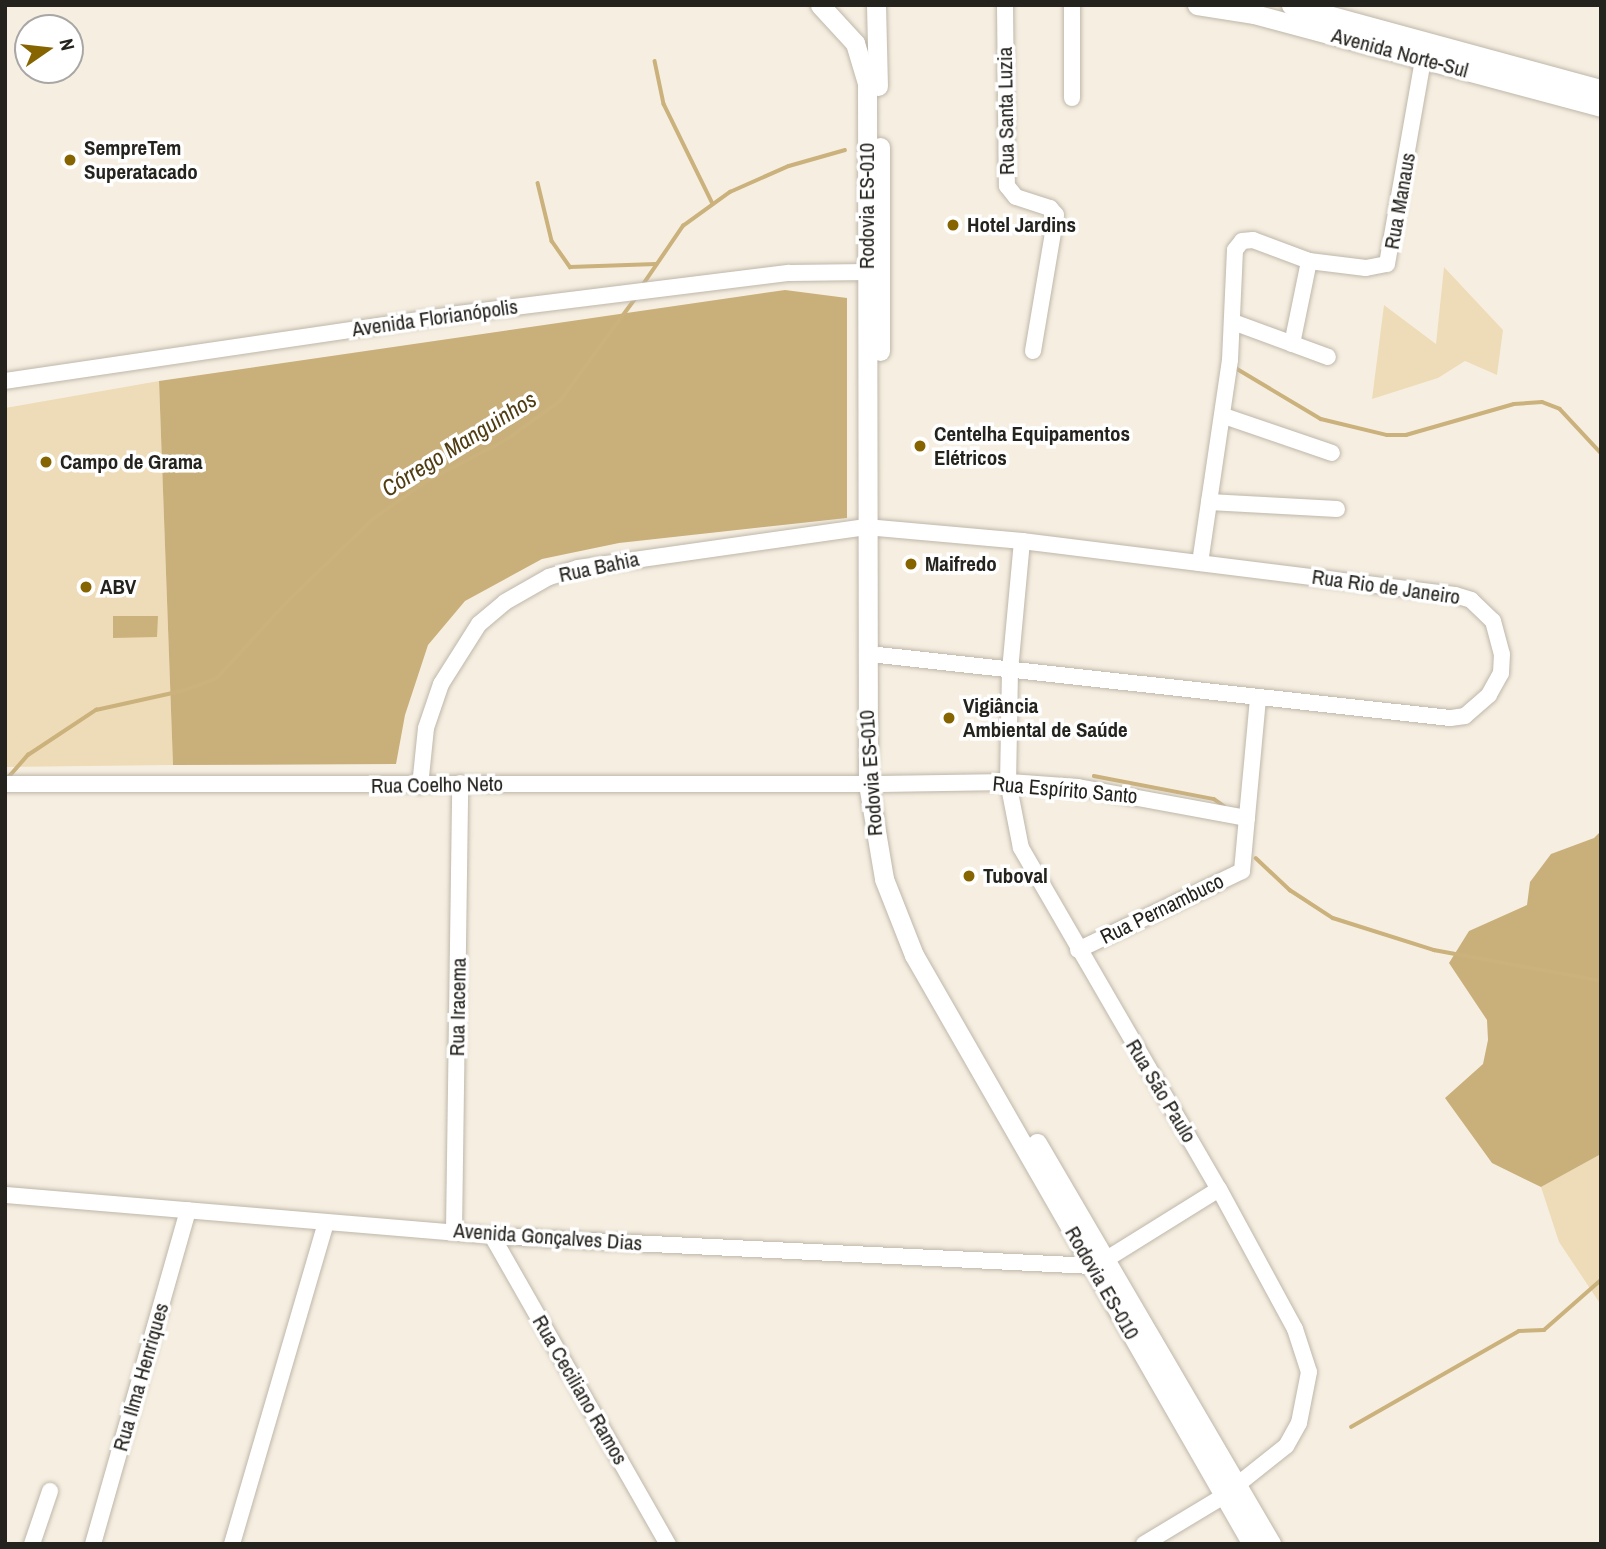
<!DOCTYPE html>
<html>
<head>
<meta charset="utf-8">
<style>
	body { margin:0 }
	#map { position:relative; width:1606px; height:1549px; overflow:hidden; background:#f6efe1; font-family:"Archivo Narrow",sans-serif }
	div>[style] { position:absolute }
	.green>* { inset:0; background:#eedcb8 }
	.forest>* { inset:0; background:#c9af7a }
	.water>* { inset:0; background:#cbb17c }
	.stream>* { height:3.5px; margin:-1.75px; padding:0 1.75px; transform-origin:1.75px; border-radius:1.75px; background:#cbb17c }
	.roads { filter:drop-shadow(0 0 2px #beb7aa) drop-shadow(0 0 2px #beb7aa) }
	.minor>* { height:16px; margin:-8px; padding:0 8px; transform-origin:8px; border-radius:8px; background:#fff }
	.major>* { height:19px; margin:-9.5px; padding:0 9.5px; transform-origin:9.5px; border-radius:9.5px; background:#fff }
	.dots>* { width:19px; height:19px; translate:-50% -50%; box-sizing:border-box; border:4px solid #fff; border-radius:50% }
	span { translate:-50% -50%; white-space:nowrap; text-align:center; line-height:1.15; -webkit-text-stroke:7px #fff; paint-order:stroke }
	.street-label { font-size:21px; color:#25231e }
	.poi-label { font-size:21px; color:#25231e; font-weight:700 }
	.left { translate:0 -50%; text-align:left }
	.water-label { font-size:23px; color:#4f3c11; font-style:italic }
	.frame { position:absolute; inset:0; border:7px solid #25231e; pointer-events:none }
	.north { position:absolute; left:14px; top:14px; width:70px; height:70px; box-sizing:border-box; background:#fff; border:2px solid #a8a7a5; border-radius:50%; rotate:76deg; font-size:19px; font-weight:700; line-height:28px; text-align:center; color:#25231e }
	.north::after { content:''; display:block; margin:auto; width:24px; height:32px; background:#866400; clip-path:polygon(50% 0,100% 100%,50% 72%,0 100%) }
</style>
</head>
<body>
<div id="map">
	<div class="green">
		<i style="clip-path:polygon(1444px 267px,1503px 330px,1497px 375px,1465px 361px,1438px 378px,1372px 399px,1384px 305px,1436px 344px)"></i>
		<i style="clip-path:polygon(159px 381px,173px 765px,5px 767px,5px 408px)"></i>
		<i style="clip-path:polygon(1601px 1154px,1601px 1305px,1559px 1242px,1541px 1187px)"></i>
	</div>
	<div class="forest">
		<i style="clip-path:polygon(785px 290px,847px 298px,847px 518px,619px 543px,542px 559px,465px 601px,428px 645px,405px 715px,396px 764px,173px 765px,159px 381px)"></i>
		<i style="clip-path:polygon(1601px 831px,1601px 1154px,1541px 1187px,1492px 1163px,1445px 1098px,1483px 1064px,1488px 1040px,1487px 1020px,1449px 963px,1469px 931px,1527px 905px,1530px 882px,1551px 854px,1594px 838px)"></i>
	</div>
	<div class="water">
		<i style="clip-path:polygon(113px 616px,158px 616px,157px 637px,113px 638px)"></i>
	</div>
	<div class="stream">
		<i style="left:655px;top:61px;width:44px;rotate:78.2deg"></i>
		<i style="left:664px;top:104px;width:111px;rotate:63.9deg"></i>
		<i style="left:538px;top:183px;width:60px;rotate:76.4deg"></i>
		<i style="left:552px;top:241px;width:32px;rotate:55deg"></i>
		<i style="left:570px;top:267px;width:86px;rotate:-2deg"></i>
		<i style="left:642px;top:286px;width:73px;rotate:-55.7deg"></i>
		<i style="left:683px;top:226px;width:58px;rotate:-35.9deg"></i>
		<i style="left:730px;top:192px;width:64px;rotate:-23.8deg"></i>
		<i style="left:789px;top:166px;width:58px;rotate:-15.9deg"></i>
		<i style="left:1234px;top:367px;width:101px;rotate:30.9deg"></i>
		<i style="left:1321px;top:419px;width:68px;rotate:13.6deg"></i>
		<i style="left:1387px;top:435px;width:19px"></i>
		<i style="left:1406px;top:435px;width:112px;rotate:-16deg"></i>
		<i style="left:1514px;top:404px;width:28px;rotate:-4deg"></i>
		<i style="left:1542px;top:402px;width:19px;rotate:21deg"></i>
		<i style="left:1560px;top:409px;width:60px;rotate:47deg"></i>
		<i style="left:1094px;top:776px;width:122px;rotate:10.9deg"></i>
		<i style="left:1214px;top:799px;width:12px;rotate:35deg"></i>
		<i style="left:7px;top:779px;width:32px;rotate:-49deg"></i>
		<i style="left:28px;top:755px;width:82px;rotate:-33.5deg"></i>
		<i style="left:96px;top:710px;width:92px;rotate:-12.5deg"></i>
		<i style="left:186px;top:690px;width:33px;rotate:-21deg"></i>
		<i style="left:217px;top:678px;width:103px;rotate:-47.4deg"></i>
		<i style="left:287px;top:602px;width:120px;rotate:-44deg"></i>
		<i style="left:373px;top:519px;width:66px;rotate:-35.1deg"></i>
		<i style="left:427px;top:481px;width:89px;rotate:-27.4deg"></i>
		<i style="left:506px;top:440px;width:67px;rotate:-35.8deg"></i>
		<i style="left:560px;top:401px;width:130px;rotate:-53.7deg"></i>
		<i style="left:1256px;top:858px;width:47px;rotate:43.3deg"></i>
		<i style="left:1290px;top:890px;width:51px;rotate:33.1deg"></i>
		<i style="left:1333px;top:918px;width:106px;rotate:17.6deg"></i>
		<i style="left:1434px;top:950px;width:170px;rotate:10.5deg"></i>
		<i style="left:1351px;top:1427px;width:193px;rotate:-29.7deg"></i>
		<i style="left:1519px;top:1331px;width:25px;rotate:-2deg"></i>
		<i style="left:1544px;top:1330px;width:76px;rotate:-41.3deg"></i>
	</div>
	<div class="roads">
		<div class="minor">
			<i style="left:1005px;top:5px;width:181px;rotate:89.4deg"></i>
			<i style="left:1007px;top:186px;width:14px;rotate:51deg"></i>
			<i style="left:1016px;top:197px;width:36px;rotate:18deg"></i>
			<i style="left:1050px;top:208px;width:9px;rotate:49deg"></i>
			<i style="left:1056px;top:215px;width:138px;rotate:99.6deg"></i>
			<i style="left:1072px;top:98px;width:93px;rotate:-90deg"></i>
			<i style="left:1233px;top:322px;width:101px;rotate:20.2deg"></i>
			<i style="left:1292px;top:344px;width:85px;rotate:-78.4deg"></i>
			<i style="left:5px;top:381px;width:450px;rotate:-8.4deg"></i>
			<i style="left:450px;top:315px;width:342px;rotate:-7.1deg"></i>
			<i style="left:789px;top:273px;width:78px;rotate:-0.7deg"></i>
			<i style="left:1224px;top:416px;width:114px;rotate:18.9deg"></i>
			<i style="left:1337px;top:509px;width:128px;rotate:-176.9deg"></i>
			<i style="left:1209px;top:502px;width:144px;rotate:-81.6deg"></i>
			<i style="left:1230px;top:360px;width:110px;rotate:-87.4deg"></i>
			<i style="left:1235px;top:250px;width:11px;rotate:-52deg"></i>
			<i style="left:1242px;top:241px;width:11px;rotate:-5deg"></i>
			<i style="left:1253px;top:240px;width:60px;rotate:20.6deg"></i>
			<i style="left:1309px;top:261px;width:57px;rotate:7deg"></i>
			<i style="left:1366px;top:268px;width:21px;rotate:-11deg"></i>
			<i style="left:1387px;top:264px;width:207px;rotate:-80deg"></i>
			<i style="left:1022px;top:541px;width:130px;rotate:95.3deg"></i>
			<i style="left:1010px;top:670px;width:112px;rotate:91deg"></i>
			<i style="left:1008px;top:782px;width:67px;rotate:78.9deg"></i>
			<i style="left:1021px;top:848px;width:394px;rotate:59.9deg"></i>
			<i style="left:1219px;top:1189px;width:159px;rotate:61.5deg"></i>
			<i style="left:1295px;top:1329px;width:45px;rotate:72deg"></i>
			<i style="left:1309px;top:1372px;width:52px;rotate:101.1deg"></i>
			<i style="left:1299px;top:1423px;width:26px;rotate:119deg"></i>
			<i style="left:1286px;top:1446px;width:63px;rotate:141.5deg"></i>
			<i style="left:1200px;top:563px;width:62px;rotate:-81.6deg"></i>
			<i style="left:5px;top:784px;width:863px"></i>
			<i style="left:880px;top:784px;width:128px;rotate:-0.9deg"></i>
			<i style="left:1008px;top:782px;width:70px;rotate:4.1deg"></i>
			<i style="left:1078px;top:787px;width:172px;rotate:10.4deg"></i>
			<i style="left:420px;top:786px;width:58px;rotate:-84.1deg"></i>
			<i style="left:426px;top:728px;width:46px;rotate:-71.2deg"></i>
			<i style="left:441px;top:684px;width:71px;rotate:-57.7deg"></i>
			<i style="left:479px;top:624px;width:34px;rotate:-40deg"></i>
			<i style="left:505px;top:602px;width:51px;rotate:-29.6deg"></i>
			<i style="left:549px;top:577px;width:30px;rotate:-17deg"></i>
			<i style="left:578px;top:568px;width:291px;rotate:-8.1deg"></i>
			<i style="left:866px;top:527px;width:157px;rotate:5.1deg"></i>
			<i style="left:1022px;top:541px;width:436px;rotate:7.1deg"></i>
			<i style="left:1455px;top:595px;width:17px;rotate:17deg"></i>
			<i style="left:1471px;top:600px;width:30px;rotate:44deg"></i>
			<i style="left:1493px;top:621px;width:34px;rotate:75deg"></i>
			<i style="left:1502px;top:654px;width:19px;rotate:93deg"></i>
			<i style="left:1501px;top:673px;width:25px;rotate:119deg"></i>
			<i style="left:1489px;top:695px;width:32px;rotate:139deg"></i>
			<i style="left:1465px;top:716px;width:15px;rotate:172deg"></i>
			<i style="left:1450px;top:718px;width:575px;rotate:-173.71deg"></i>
			<i style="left:1078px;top:950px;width:182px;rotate:-25.7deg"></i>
			<i style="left:1242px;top:871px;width:173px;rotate:-84.7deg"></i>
			<i style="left:5px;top:1195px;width:489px;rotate:4.8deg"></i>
			<i style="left:492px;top:1236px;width:601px;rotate:2.86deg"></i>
			<i style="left:454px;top:1231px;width:448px;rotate:-89.2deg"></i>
			<i style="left:492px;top:1236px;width:355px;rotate:60.3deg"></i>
			<i style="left:1105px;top:1260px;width:134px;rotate:-31.9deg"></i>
			<i style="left:32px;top:1544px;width:56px;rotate:-71.2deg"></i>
			<i style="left:93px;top:1544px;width:347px;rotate:-74.1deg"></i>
			<i style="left:232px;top:1544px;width:335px;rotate:-73.7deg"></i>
			<i style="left:1144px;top:1544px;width:93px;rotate:-31deg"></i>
		</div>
		<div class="major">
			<i style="left:820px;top:5px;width:52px;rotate:47.4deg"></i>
			<i style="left:855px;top:43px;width:42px;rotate:73.3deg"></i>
			<i style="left:867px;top:83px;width:701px;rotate:89.92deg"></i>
			<i style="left:868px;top:784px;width:96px;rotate:80.4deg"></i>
			<i style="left:884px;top:879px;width:82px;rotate:68.5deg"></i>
			<i style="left:914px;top:955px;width:679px;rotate:60.15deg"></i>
			<i style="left:876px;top:5px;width:81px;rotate:88.6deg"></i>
			<i style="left:1197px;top:5px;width:58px;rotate:9deg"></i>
			<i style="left:1254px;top:14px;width:359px;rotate:15deg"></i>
			<i style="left:1291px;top:5px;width:321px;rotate:15.2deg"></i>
			<i style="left:880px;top:147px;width:204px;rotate:90deg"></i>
			<i style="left:1037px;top:1143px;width:464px;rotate:59.7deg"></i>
		</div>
	</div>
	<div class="dots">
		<i style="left:70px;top:160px;background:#866400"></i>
		<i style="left:953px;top:225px;background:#866400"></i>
		<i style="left:920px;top:446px;background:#866400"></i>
		<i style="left:46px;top:462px;background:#866400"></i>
		<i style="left:911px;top:564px;background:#866400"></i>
		<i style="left:86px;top:587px;background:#866400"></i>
		<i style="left:949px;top:718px;background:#866400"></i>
		<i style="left:969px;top:876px;background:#866400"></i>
	</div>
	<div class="street-label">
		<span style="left:1400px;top:53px;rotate:15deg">Avenida Norte-Sul</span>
		<span style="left:1006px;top:111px;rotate:-91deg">Rua Santa Luzia</span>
		<span style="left:1400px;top:201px;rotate:-80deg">Rua Manaus</span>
		<span style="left:867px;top:206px;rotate:-90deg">Rodovia ES-010</span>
		<span style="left:435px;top:318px;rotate:-8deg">Avenida Florianópolis</span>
		<span style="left:599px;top:567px;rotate:-12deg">Rua Bahia</span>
		<span style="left:1386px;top:587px;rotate:8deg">Rua Rio de Janeiro</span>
		<span style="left:871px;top:773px;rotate:-94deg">Rodovia ES-010</span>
		<span style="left:437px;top:785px;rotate:-1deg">Rua Coelho Neto</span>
		<span style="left:1065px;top:790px;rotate:5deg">Rua Espírito Santo</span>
		<span style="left:1162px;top:909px;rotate:-26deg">Rua Pernambuco</span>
		<span style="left:458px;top:1007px;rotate:-89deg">Rua Iracema</span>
		<span style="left:1161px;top:1091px;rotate:59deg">Rua São Paulo</span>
		<span style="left:548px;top:1237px;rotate:4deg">Avenida Gonçalves Dias</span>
		<span style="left:1102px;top:1283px;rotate:60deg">Rodovia ES-010</span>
		<span style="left:141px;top:1377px;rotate:-74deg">Rua Ilma Henriques</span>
		<span style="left:580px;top:1390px;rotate:60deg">Rua Ceciliano Ramos</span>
	</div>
	<div class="poi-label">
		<span class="left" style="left:84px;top:160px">SempreTem<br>Superatacado</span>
		<span class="left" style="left:967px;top:225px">Hotel Jardins</span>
		<span class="left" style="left:934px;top:446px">Centelha Equipamentos<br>Elétricos</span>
		<span class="left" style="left:60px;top:462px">Campo de Grama</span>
		<span class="left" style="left:925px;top:564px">Maifredo</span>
		<span class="left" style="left:100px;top:587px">ABV</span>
		<span class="left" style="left:963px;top:718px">Vigiância<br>Ambiental de Saúde</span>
		<span class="left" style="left:983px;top:876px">Tuboval</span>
	</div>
	<div class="water-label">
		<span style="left:459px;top:444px;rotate:-32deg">Córrego Manguinhos</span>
	</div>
	<div class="frame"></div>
	<div class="north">N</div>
</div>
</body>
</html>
